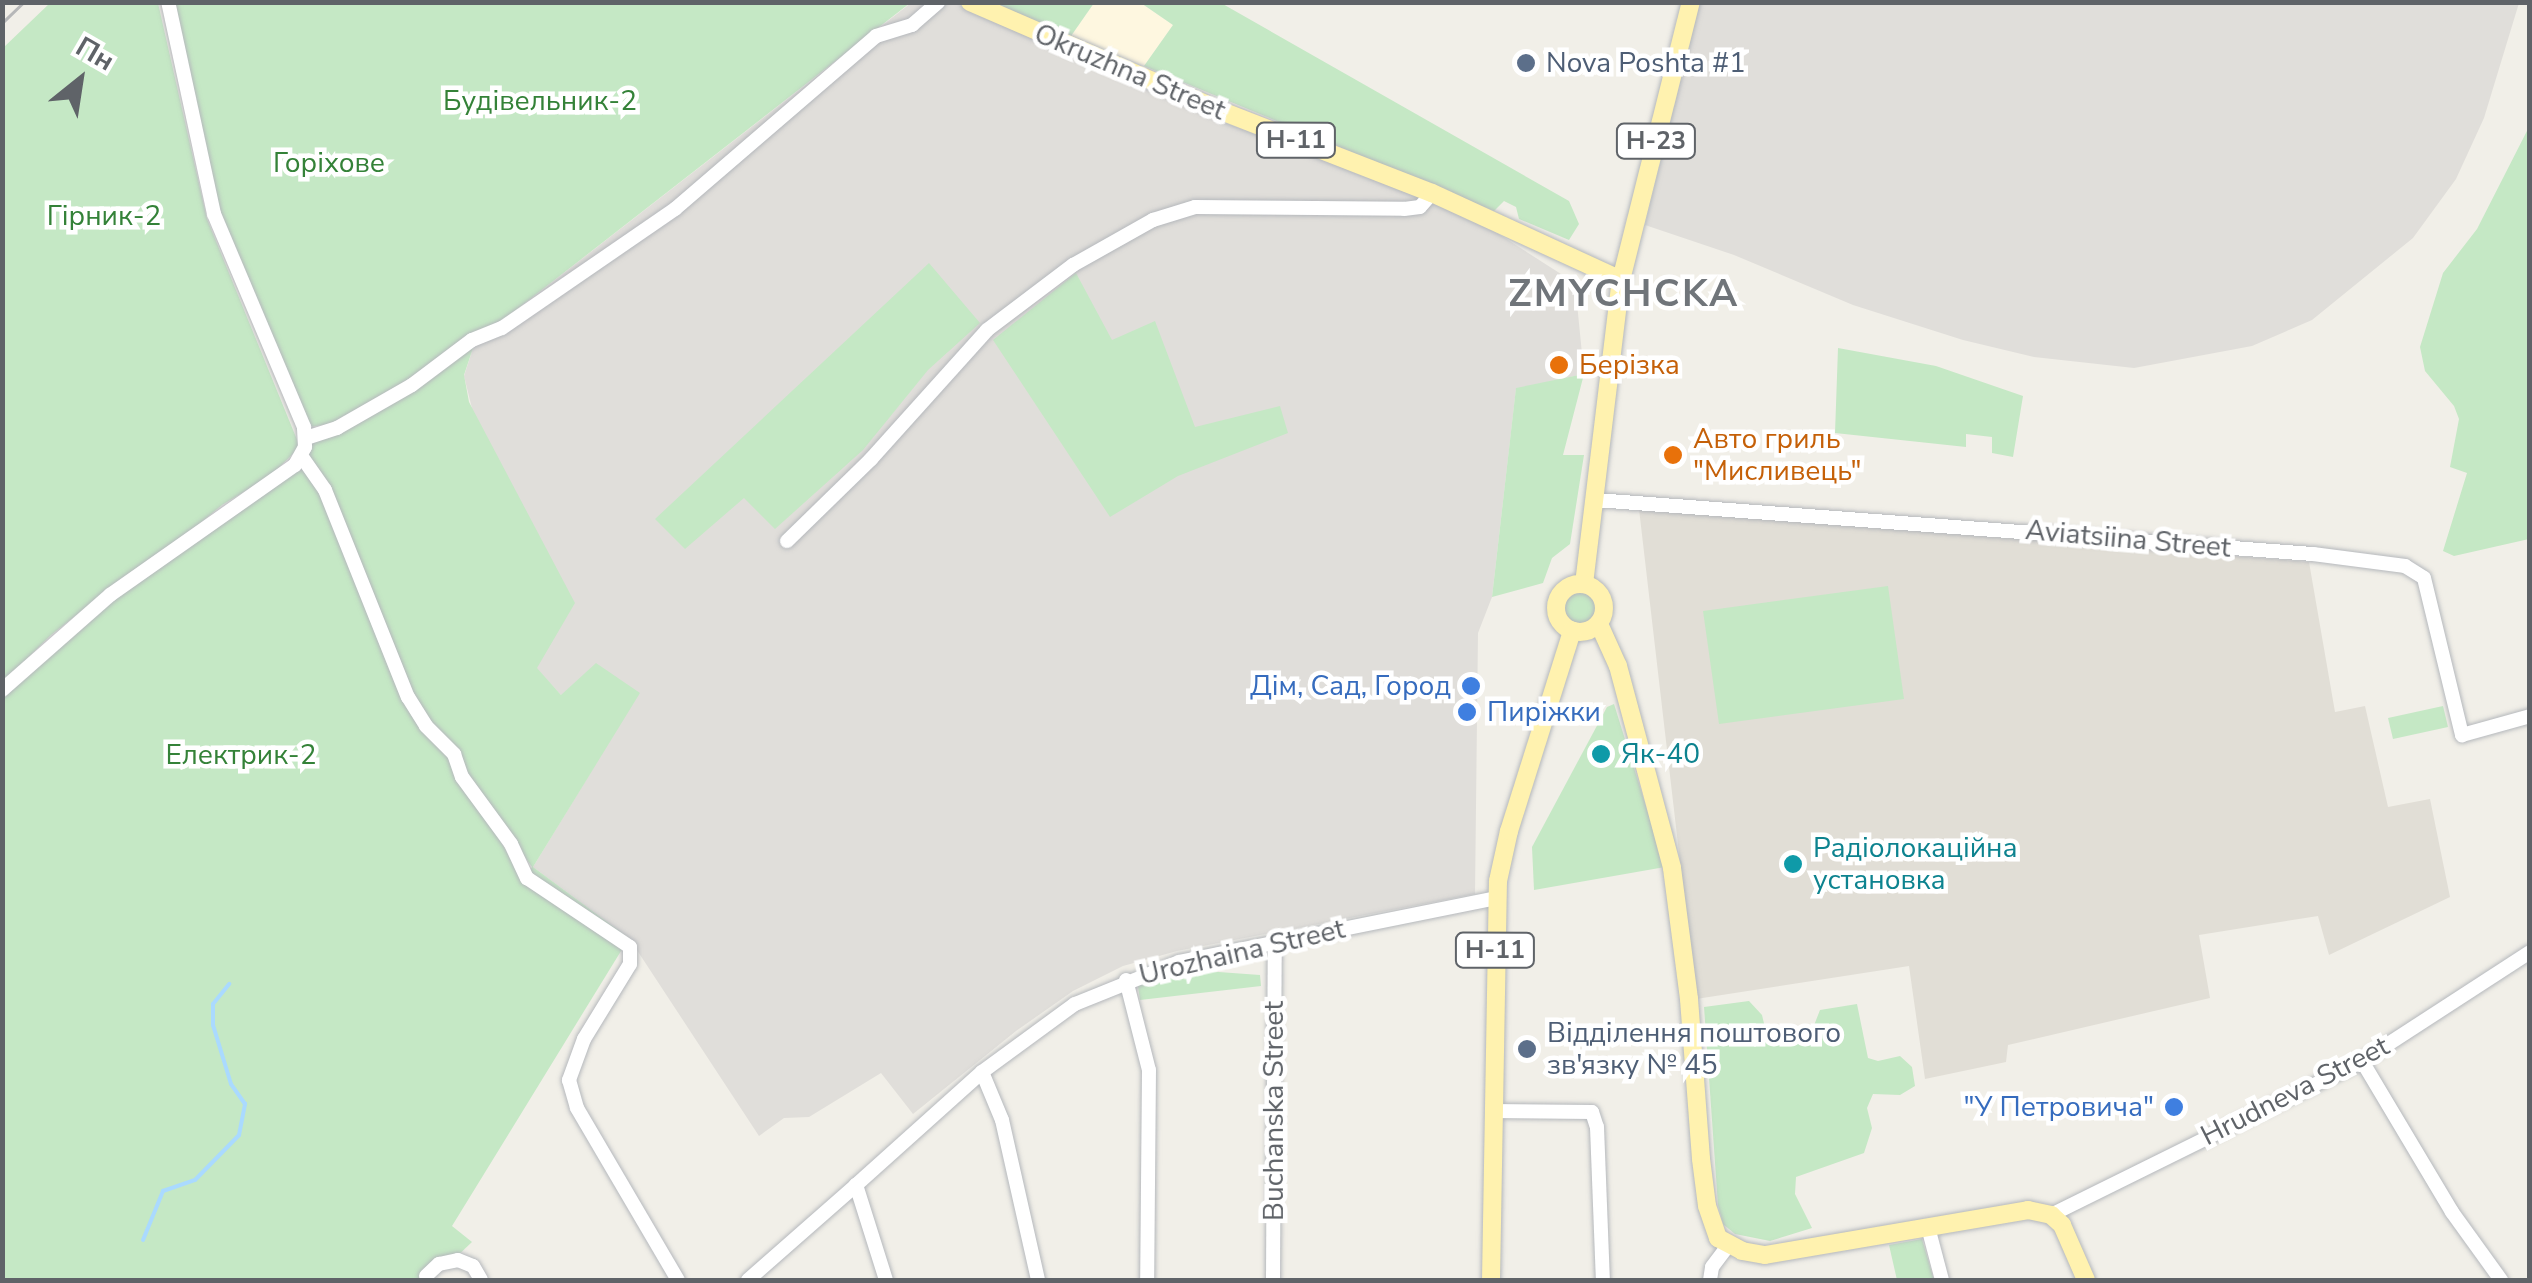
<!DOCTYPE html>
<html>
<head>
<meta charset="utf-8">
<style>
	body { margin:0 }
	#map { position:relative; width:2532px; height:1283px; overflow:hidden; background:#f1efe8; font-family:"Nunito Sans",sans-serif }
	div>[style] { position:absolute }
	.commercial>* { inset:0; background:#fef7e0 }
	.industrial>* { inset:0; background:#e0deda }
	.education>* { inset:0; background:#e1ded6 }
	.green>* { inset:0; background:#c5e8c5 }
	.round { border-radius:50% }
	.stream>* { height:4px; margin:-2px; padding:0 2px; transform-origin:2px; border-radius:2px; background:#aadaff }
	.roads { filter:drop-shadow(0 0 2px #b5b8bc) drop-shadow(0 0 2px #b5b8bc) }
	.minor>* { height:14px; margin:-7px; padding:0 7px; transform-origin:7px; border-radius:7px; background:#fff }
	.major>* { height:18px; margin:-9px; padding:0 9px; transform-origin:9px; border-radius:9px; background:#fff2af }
	.major>.ring { margin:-9px; padding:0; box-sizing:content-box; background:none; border:18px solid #fff2af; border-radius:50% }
	.tram>* { height:2.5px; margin:-1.25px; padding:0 1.25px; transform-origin:1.25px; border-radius:1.25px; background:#b6b7b8 }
	.dots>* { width:28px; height:28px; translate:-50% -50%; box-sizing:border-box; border:5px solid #fff; border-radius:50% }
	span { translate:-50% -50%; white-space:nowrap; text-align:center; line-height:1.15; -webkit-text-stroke:9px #fff; paint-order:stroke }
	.shield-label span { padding:2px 8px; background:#fff; border:2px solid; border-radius:8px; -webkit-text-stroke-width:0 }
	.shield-label { font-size:25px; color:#5f6368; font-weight:700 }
	.service-label { font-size:28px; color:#4e5e75 }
	.left { translate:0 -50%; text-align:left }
	.street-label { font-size:28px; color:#5f6368 }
	.park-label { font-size:28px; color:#348238 }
	.food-label { font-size:28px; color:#c56008 }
	.shop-label { font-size:28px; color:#366cbe }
	.right { translate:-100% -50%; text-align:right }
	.culture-label { font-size:28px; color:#0d838f }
	.district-label { font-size:38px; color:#70757a; font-weight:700; letter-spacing:2.5px }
	.frame { position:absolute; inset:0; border:5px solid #5f6368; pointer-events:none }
	.north { position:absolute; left:30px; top:30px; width:100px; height:100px; -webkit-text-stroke:8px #fff; paint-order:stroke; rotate:30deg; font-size:28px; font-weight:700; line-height:40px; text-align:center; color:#5f6368 }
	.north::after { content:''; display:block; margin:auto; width:35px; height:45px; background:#5f6368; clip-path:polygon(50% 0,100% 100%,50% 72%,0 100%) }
</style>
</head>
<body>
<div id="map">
	<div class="commercial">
		<i style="clip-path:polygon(1094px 3px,1141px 3px,1173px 25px,1144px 66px,1071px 36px)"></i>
	</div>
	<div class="industrial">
		<i style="clip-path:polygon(911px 3px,954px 3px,1223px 122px,1469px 215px,1575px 283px,1584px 374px,1516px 389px,1492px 597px,1478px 633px,1475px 894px,1177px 951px,1123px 966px,1073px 991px,1016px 1031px,913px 1114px,881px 1073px,809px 1117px,784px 1118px,759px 1136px,629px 938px,533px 867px,639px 693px,561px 695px,536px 668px,464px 376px,475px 342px)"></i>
		<i style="clip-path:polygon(1699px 3px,2519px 3px,2484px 118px,2456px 179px,2413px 238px,2312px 320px,2252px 346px,2134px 368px,2034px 357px,1963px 340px,1853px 305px,1734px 255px,1645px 225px)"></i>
	</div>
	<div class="education">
		<i style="clip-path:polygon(1639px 509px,2309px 562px,2335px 712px,2365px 706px,2388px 807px,2430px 799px,2450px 897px,2329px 955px,2318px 916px,2199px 935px,2210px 998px,2008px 1045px,2006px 1062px,1925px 1079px,1909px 966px,1696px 999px)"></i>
	</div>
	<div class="green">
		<i style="clip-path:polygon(50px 3px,158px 3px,207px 219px,300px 447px,270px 476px,222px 505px,136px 576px,103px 594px,51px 635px,3px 682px,3px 48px)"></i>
		<i style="clip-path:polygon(172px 3px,909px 2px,910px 3px,489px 331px,337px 423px,309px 427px,220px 215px)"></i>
		<i style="clip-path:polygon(992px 3px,1094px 3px,1071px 36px)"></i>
		<i style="clip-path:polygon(1141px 3px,1221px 3px,1569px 201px,1579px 224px,1569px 240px,1519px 219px,1516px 207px,1504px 201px,1494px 211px,1144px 66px,1173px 25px)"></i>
		<i style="clip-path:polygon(2529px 127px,2529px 539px,2454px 556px,2443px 551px,2467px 473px,2450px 467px,2459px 419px,2454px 406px,2425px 371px,2420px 347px,2443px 273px,2477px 229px)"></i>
		<i style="clip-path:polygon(929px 263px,980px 323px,928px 370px,863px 450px,775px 529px,744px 498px,685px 549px,655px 519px)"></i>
		<i style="clip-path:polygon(1076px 273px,1112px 340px,1155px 321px,1195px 427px,1280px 406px,1288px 433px,1178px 476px,1110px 517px,993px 340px)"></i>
		<i style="clip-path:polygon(475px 342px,464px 375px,469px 402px,575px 603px,537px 668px,561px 695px,596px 663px,640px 693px,533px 867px,629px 938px,452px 1226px,472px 1242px,432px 1280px,3px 1280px,2px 694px,83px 623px,226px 515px,301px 467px,320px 491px,387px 656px,524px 880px,532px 867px,467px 775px,458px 750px,430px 724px,412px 696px,307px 456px,312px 441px)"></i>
		<i style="clip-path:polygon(1838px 348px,1936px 366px,2023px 396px,2013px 457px,1992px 453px,1992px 437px,1966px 434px,1966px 447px,1835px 433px)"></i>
		<i style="clip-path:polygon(1584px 374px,1563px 455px,1584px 455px,1570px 544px,1552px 558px,1543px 583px,1492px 597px,1516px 388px)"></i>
		<i style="clip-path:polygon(1888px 586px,1904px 699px,1719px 724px,1703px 611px)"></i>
		<i class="round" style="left:1565px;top:593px;width:30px;height:30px"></i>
		<i style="clip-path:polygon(1614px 704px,1665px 867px,1534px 890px,1532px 847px,1607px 707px)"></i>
		<i style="clip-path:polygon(2443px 706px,2448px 727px,2393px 739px,2388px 718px)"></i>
		<i style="clip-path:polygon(1191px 970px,1260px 975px,1261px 986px,1140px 1000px,1138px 986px)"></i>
		<i style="clip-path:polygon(1749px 1001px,1762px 1015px,1767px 1036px,1787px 1040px,1811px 1033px,1820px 1010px,1857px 1004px,1868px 1058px,1878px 1061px,1900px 1056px,1912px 1067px,1915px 1086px,1900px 1095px,1873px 1094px,1867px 1108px,1872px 1128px,1864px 1153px,1796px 1177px,1795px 1194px,1812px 1228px,1770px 1241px,1735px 1234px,1723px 1224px,1718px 1205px,1704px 1007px)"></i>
		<i style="clip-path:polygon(1922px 1239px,1934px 1280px,1897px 1280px,1889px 1245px)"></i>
	</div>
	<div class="stream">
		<i style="left:143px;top:1240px;width:53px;rotate:-67.8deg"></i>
		<i style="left:163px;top:1191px;width:34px;rotate:-19deg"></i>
		<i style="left:195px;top:1180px;width:63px;rotate:-45.6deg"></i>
		<i style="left:239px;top:1135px;width:32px;rotate:-79deg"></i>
		<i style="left:245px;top:1104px;width:24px;rotate:-125deg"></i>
		<i style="left:231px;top:1084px;width:62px;rotate:-107deg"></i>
		<i style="left:213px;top:1025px;width:21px;rotate:-90deg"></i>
		<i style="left:213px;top:1004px;width:26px;rotate:-51deg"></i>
	</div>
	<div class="roads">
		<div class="minor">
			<i style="left:306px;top:438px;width:33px;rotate:-18deg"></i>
			<i style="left:337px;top:428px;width:86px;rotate:-29.8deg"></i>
			<i style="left:412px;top:385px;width:75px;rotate:-36.9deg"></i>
			<i style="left:472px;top:340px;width:32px;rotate:-22deg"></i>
			<i style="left:502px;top:328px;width:210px;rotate:-34.5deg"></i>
			<i style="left:675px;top:209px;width:265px;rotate:-40.7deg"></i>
			<i style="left:876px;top:36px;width:38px;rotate:-17deg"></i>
			<i style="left:912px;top:25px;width:35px;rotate:-41deg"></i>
			<i style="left:302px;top:457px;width:40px;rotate:55.1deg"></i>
			<i style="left:325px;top:490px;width:223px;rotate:68.2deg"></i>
			<i style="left:408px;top:697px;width:34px;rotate:58deg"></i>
			<i style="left:426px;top:726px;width:40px;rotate:45deg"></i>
			<i style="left:454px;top:754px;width:24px;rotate:71deg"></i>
			<i style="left:462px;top:777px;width:83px;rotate:53.8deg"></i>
			<i style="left:511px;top:844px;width:38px;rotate:65deg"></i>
			<i style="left:527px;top:878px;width:124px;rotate:33.8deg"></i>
			<i style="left:630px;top:947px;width:17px;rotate:90deg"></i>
			<i style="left:630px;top:964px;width:88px;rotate:121.5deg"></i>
			<i style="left:584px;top:1039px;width:44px;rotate:110.1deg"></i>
			<i style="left:569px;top:1080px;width:29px;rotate:74deg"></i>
			<i style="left:577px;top:1108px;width:199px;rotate:59.6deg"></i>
			<i style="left:1596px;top:500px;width:719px;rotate:4.31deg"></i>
			<i style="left:2313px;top:554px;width:93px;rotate:7.4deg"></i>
			<i style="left:2405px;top:566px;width:22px;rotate:32deg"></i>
			<i style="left:2424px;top:578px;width:162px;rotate:76.4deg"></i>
			<i style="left:2462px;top:735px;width:71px;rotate:-15.6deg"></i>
			<i style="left:787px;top:541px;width:117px;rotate:-44.3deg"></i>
			<i style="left:871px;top:459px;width:173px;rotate:-48deg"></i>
			<i style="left:987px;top:330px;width:108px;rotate:-37.1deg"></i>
			<i style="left:1073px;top:265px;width:92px;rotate:-29.4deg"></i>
			<i style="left:1153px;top:220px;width:44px;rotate:-17.2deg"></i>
			<i style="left:1195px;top:207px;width:209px;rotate:0.5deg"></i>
			<i style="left:1404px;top:209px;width:16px;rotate:-7deg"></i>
			<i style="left:1420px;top:207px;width:18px;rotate:-49deg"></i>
			<i style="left:2px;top:690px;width:144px;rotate:-41.3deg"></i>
			<i style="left:110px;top:595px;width:226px;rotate:-35.1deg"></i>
			<i style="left:295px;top:465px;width:21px;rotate:-61deg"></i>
			<i style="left:305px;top:447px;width:20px;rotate:-93deg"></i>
			<i style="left:304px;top:427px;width:231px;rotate:-112.9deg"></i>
			<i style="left:214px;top:214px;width:217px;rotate:-102.2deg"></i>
			<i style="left:1126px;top:980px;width:93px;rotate:75.7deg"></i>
			<i style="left:1149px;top:1070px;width:210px;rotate:90.5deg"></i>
			<i style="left:2362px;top:1061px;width:176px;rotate:59.2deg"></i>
			<i style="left:2452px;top:1212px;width:84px;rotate:54.2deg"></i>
			<i style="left:982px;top:1072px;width:52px;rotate:67.4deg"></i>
			<i style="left:1002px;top:1120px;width:164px;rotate:77.3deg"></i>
			<i style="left:1492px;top:1111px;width:100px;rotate:0.6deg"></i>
			<i style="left:1592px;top:1112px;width:16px;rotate:72deg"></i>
			<i style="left:1597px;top:1127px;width:153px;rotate:87.8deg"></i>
			<i style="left:2051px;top:1215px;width:347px;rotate:-26.3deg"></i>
			<i style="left:2362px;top:1061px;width:200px;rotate:-33deg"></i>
			<i style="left:1928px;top:1227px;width:55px;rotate:75.2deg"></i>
			<i style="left:426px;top:1276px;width:18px;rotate:-43deg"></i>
			<i style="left:439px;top:1264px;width:19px;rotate:-12deg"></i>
			<i style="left:458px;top:1260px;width:16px;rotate:22deg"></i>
			<i style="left:473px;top:1266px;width:16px;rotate:60deg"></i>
			<i style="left:748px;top:1280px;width:144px;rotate:-41.3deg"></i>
			<i style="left:886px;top:1280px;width:100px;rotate:-107.5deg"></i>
			<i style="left:856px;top:1185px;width:169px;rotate:-41.9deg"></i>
			<i style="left:982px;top:1072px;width:115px;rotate:-36.2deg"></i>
			<i style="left:1075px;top:1004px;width:112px;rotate:-22deg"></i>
			<i style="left:1179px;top:962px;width:324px;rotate:-11.4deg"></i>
			<i style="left:1273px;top:1280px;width:339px;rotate:-89.7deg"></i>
			<i style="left:1710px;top:1280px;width:13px;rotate:-81deg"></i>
			<i style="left:1712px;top:1267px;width:26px;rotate:-53deg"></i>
		</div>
		<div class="major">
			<i style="left:970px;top:2px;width:277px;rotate:23.4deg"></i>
			<i style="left:1224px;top:112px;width:223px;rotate:21.3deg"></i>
			<i style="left:1432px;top:193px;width:208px;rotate:24.7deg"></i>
			<i style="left:1584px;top:584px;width:306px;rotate:-83.1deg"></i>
			<i style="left:1621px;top:280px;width:287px;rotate:-75.9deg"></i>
			<i class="ring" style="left:1556px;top:584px;width:30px;height:30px"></i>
			<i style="left:1599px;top:624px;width:46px;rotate:65.7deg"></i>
			<i style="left:1618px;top:666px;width:209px;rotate:75deg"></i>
			<i style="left:1672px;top:868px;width:132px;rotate:82.6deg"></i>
			<i style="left:1689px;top:999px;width:160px;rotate:85.7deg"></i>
			<i style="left:1701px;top:1159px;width:47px;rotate:82.7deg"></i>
			<i style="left:1707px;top:1206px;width:34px;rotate:71deg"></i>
			<i style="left:1718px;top:1238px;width:27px;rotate:28deg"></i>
			<i style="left:1742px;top:1251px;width:23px;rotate:10deg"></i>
			<i style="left:1765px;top:1255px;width:267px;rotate:-9.7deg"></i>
			<i style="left:2028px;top:1210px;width:24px;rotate:12deg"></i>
			<i style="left:2051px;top:1215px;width:15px;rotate:42deg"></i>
			<i style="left:2062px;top:1225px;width:60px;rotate:66.4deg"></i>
			<i style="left:1491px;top:1280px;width:399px;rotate:-89deg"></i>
			<i style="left:1498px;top:881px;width:51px;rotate:-77.6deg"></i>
			<i style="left:1509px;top:831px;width:210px;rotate:-72.5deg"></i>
		</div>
	</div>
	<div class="tram">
		<i style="left:2px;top:23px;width:30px;rotate:-44deg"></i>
	</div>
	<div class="dots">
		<i style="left:1526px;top:63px;background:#5c6f8a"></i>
		<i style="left:1559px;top:365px;background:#e8710a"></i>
		<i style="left:1673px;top:455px;background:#e8710a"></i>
		<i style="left:1471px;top:686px;background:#3f7fe0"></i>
		<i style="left:1467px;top:712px;background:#3f7fe0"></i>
		<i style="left:1601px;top:754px;background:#0f9aa8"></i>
		<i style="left:1793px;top:864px;background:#0f9aa8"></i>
		<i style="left:1527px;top:1049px;background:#5c6f8a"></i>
		<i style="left:2174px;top:1107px;background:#3f7fe0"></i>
	</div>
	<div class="shield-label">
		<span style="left:1296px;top:140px">Н-11</span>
		<span style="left:1656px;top:141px">Н-23</span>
		<span style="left:1495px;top:950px">Н-11</span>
	</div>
	<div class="service-label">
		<span class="left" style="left:1546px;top:63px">Nova Poshta #1</span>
		<span class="left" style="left:1547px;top:1049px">Відділення поштового<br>зв'язку № 45</span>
	</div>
	<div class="street-label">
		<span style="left:1130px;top:72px;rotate:23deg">Okruzhna Street</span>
		<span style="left:2128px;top:539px;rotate:5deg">Aviatsiina Street</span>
		<span style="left:1242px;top:952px;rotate:-13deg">Urozhaina Street</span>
		<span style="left:2295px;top:1091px;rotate:-27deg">Hrudneva Street</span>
		<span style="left:1274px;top:1111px;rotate:-90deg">Buchanska Street</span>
	</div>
	<div class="park-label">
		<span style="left:540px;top:101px">Будівельник-2</span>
		<span style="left:329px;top:163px">Горіхове</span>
		<span style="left:104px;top:216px">Гірник-2</span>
		<span style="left:241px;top:755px">Електрик-2</span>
	</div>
	<div class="food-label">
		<span class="left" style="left:1579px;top:365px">Берізка</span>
		<span class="left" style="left:1693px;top:455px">Авто гриль<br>"Мисливець"</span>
	</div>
	<div class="shop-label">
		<span class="right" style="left:1451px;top:686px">Дім, Сад, Город</span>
		<span class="left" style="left:1487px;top:712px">Пиріжки</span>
		<span class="right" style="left:2154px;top:1107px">"У Петровича"</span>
	</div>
	<div class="culture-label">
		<span class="left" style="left:1621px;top:754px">Як-40</span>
		<span class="left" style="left:1813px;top:864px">Радіолокаційна<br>установка</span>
	</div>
	<div class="district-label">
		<span style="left:1624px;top:294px">ZMYCHCKA</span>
	</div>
	<div class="frame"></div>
	<div class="north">Пн</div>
</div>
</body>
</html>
